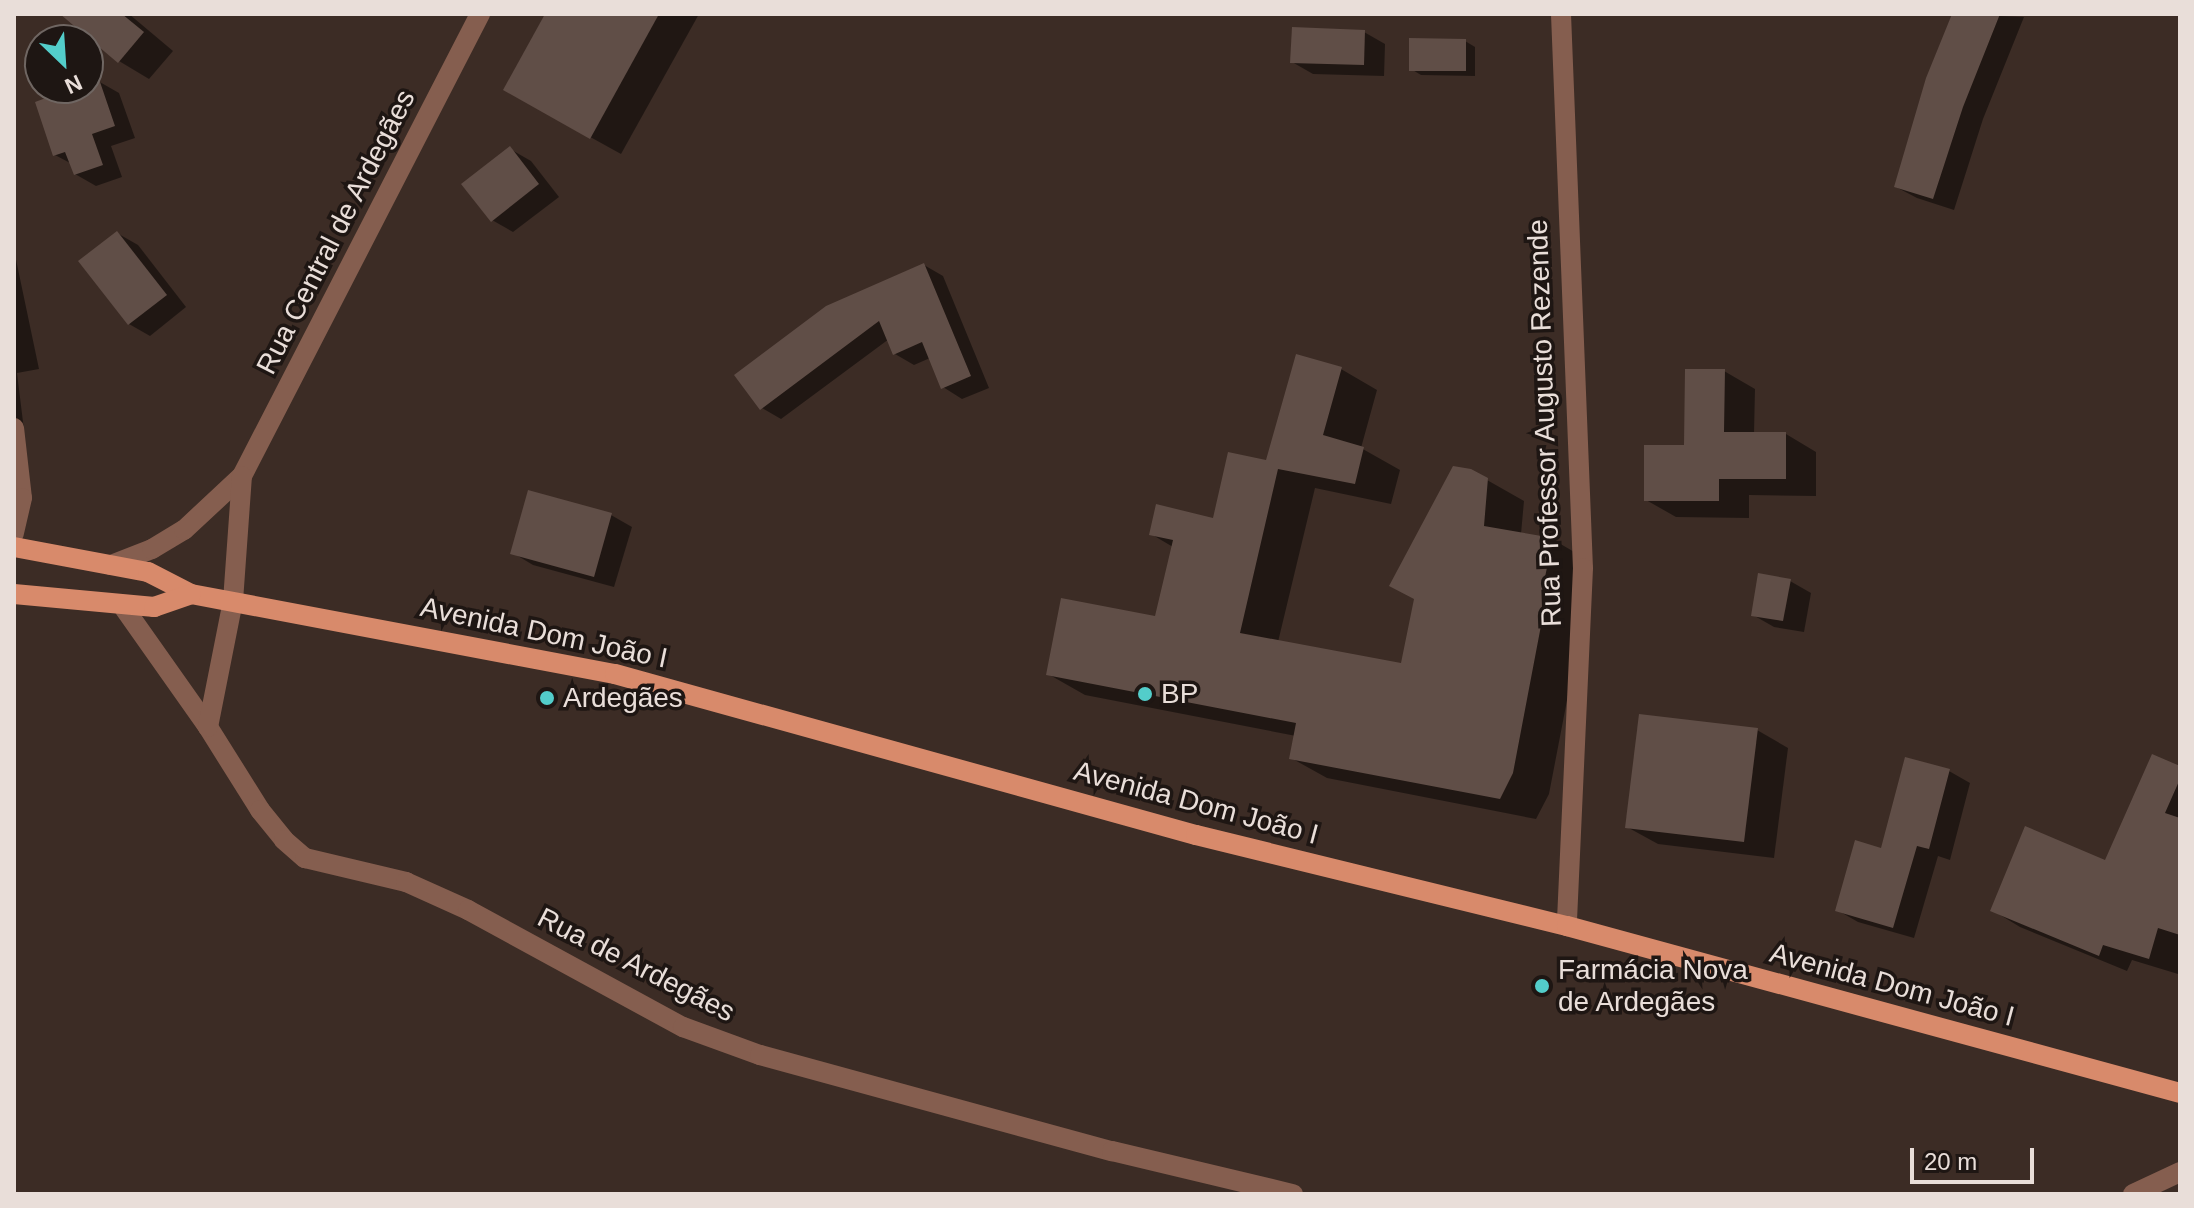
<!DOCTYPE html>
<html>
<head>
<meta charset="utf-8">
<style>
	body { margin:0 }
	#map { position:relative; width:2194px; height:1208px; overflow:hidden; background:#3c2c25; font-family:Helvetica,sans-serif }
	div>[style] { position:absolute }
	.shadow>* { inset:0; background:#0007 }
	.building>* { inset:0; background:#604e47 }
	.minor>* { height:20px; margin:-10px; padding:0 10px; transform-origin:10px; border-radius:10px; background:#855e4f }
	.tertiary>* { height:20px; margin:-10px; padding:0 10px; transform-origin:10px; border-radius:10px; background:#855e4f }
	.primary>* { height:20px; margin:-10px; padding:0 10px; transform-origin:10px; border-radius:10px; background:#d88a6b }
	.dots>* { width:22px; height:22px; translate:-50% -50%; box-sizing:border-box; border:4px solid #1e1613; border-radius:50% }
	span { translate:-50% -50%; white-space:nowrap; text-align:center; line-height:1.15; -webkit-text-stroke:7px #1e1613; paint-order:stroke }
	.street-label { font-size:28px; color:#e9ded9 }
	.poi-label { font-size:28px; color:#e9ded9 }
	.left { translate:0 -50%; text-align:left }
	.frame { position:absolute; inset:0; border:16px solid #e9ded9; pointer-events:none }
	.north { position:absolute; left:24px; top:24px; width:80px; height:80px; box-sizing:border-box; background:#1e1613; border:2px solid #6f6662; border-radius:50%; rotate:155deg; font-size:22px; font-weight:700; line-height:32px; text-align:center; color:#e9ded9 }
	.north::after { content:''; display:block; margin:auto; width:28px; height:36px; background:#53cdca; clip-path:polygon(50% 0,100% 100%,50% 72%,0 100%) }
	.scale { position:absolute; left:1910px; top:1148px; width:124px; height:36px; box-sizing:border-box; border:4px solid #e9ded9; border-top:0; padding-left:10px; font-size:24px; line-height:28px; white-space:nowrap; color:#e9ded9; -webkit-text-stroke:6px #1e1613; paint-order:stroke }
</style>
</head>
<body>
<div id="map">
	<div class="shadow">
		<i style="clip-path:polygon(63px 14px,129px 14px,173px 51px,149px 79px,119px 61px)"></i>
		<i style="clip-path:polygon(547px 14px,699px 14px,621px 154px,536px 107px)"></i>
		<i style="clip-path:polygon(1954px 14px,2024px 17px,1983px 119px,1954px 210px,1917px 198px,1896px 187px)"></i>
		<i style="clip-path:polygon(1364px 32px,1385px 44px,1384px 76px,1313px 74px,1292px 62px)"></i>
		<i style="clip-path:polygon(1465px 41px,1475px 47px,1475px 76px,1421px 75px,1411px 69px)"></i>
		<i style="clip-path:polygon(98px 81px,119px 93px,135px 138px,111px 146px,122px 177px,96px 186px,75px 174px,72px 164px,55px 155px,80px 88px)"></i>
		<i style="clip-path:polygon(510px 149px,531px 161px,559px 197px,513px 232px,492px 220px)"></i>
		<i style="clip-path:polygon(117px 233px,138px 245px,186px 307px,150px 336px,129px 324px)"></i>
		<i style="clip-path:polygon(14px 250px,39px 369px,17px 373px,24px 430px,14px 432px)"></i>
		<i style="clip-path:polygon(924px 265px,943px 276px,989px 388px,962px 399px,943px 387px,930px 358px,914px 365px,895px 354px,889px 339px,781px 419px,762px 408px)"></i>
		<i style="clip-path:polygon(1341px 369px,1377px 390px,1361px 448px,1400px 470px,1391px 504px,1315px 488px,1278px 642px,1402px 666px,1487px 480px,1524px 501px,1521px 534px,1552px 539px,1588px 560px,1583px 617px,1549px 794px,1536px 819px,1327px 778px,1291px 758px,1296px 736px,1085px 695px,1048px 674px,1157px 619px,1173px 547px,1151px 534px,1215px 520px,1268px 462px)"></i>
		<i style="clip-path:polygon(1724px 371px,1755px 389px,1754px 434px,1786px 434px,1816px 452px,1816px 496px,1749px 495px,1749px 518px,1676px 517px,1646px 500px,1686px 447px)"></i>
		<i style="clip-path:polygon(611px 515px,632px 527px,614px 587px,533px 565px,513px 553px)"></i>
		<i style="clip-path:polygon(1790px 581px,1811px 593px,1804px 632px,1774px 627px,1753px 615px)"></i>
		<i style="clip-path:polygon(1757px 730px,1788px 748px,1774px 858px,1658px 844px,1627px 827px)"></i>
		<i style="clip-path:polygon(2180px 768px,2178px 974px,2132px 960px,2127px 971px,2020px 927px,1992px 910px,2106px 863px)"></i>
		<i style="clip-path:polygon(1949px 771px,1970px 783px,1950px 860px,1938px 856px,1914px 938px,1858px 922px,1837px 910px)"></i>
	</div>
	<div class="building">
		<i style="clip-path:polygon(60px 14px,122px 14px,144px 32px,118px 63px)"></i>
		<i style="clip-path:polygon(545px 14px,659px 14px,590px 139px,503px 90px)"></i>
		<i style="clip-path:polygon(1952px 14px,2000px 14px,1963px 107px,1933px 199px,1894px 187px,1926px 78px)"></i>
		<i style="clip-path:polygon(1292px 27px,1365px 30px,1364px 65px,1290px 63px)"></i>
		<i style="clip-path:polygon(1409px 38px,1466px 39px,1466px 71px,1409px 71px)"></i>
		<i style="clip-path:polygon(99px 79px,115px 126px,92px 134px,103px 165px,74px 175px,65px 152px,53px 156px,35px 102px,73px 88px,88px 88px,88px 83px)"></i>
		<i style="clip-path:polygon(510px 146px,539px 184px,491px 222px,461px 184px)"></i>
		<i style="clip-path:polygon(117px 231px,167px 295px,128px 325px,78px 261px)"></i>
		<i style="clip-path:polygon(924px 263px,971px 376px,941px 389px,922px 342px,893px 355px,879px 321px,760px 410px,734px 375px,826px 306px)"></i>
		<i style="clip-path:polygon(1296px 354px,1342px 367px,1323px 435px,1364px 447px,1355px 484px,1278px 469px,1240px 633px,1401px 663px,1414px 599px,1389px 586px,1453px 466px,1471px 469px,1488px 478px,1484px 526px,1553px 538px,1542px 592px,1547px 594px,1513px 773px,1500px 799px,1289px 759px,1296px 723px,1046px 675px,1061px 598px,1155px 616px,1173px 540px,1149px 535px,1156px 504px,1213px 518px,1228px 452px,1266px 460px)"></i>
		<i style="clip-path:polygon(1685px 369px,1725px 369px,1724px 432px,1786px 432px,1786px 479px,1719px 479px,1719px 501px,1644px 501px,1644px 445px,1684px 445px)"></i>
		<i style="clip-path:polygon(528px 490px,612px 513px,594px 577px,510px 554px)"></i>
		<i style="clip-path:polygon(1758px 573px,1791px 579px,1783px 621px,1751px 616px)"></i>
		<i style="clip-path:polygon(1639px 714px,1758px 728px,1744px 842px,1625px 828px)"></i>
		<i style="clip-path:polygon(2152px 754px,2180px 766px,2180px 779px,2165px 813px,2180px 818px,2180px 935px,2158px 928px,2149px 959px,2103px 945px,2099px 956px,1990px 911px,2025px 826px,2105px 860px)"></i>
		<i style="clip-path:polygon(1905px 757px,1950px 769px,1929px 849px,1917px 846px,1893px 928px,1835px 911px,1855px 840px,1881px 848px)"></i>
	</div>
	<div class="minor">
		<i style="left:1561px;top:14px;width:554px;rotate:87.73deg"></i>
		<i style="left:1583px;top:568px;width:358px;rotate:92.6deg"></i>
		<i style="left:14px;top:428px;width:70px;rotate:83.5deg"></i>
		<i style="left:22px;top:498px;width:37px;rotate:103deg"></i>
		<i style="left:122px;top:605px;width:149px;rotate:54.8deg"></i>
		<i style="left:208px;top:727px;width:98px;rotate:57.9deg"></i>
		<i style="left:260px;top:810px;width:38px;rotate:51deg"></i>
		<i style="left:284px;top:840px;width:28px;rotate:41deg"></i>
		<i style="left:305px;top:858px;width:104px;rotate:13.4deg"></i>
		<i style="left:406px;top:882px;width:68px;rotate:24.3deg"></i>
		<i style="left:468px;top:910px;width:245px;rotate:28.6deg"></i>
		<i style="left:683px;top:1027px;width:82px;rotate:20deg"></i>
		<i style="left:760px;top:1055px;width:365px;rotate:15.3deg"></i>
		<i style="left:1112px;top:1151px;width:186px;rotate:13.4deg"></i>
		<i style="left:208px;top:727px;width:128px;rotate:-78.8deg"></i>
		<i style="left:2133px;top:1194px;width:52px;rotate:-25.1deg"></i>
	</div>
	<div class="tertiary">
		<i style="left:111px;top:565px;width:44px;rotate:-21.3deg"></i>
		<i style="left:152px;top:549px;width:37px;rotate:-31deg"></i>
		<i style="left:184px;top:530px;width:79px;rotate:-43deg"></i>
		<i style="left:242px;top:476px;width:520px;rotate:-62.74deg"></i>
		<i style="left:233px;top:601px;width:125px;rotate:-85.9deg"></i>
	</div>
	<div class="primary">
		<i style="left:14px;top:547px;width:136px;rotate:10.6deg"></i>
		<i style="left:148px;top:572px;width:48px;rotate:27.1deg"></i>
		<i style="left:191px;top:594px;width:431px;rotate:10.7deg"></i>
		<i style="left:615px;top:674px;width:603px;rotate:15.49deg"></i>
		<i style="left:1196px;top:835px;width:382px;rotate:13.8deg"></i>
		<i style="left:1567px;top:926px;width:635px;rotate:15.24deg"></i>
		<i style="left:14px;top:594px;width:141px;rotate:5.3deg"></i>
		<i style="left:154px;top:607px;width:39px;rotate:-19deg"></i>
	</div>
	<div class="dots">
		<i style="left:1145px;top:694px;background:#53cdca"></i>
		<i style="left:547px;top:698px;background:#53cdca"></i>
		<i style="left:1542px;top:986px;background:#53cdca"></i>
	</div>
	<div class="street-label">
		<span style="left:336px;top:232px;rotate:-63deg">Rua Central de Ardegães</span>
		<span style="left:1545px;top:423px;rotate:-92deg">Rua Professor Augusto Rezende</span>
		<span style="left:544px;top:633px;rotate:12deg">Avenida Dom João I</span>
		<span style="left:1196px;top:803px;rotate:15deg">Avenida Dom João I</span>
		<span style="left:636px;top:965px;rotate:27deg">Rua de Ardegães</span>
		<span style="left:1892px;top:985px;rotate:15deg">Avenida Dom João I</span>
	</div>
	<div class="poi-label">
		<span class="left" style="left:1161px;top:694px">BP</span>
		<span class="left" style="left:563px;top:698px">Ardegães</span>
		<span class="left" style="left:1558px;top:986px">Farmácia Nova<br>de Ardegães</span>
	</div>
	<div class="frame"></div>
	<div class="north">N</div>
	<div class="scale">20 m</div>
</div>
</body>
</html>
